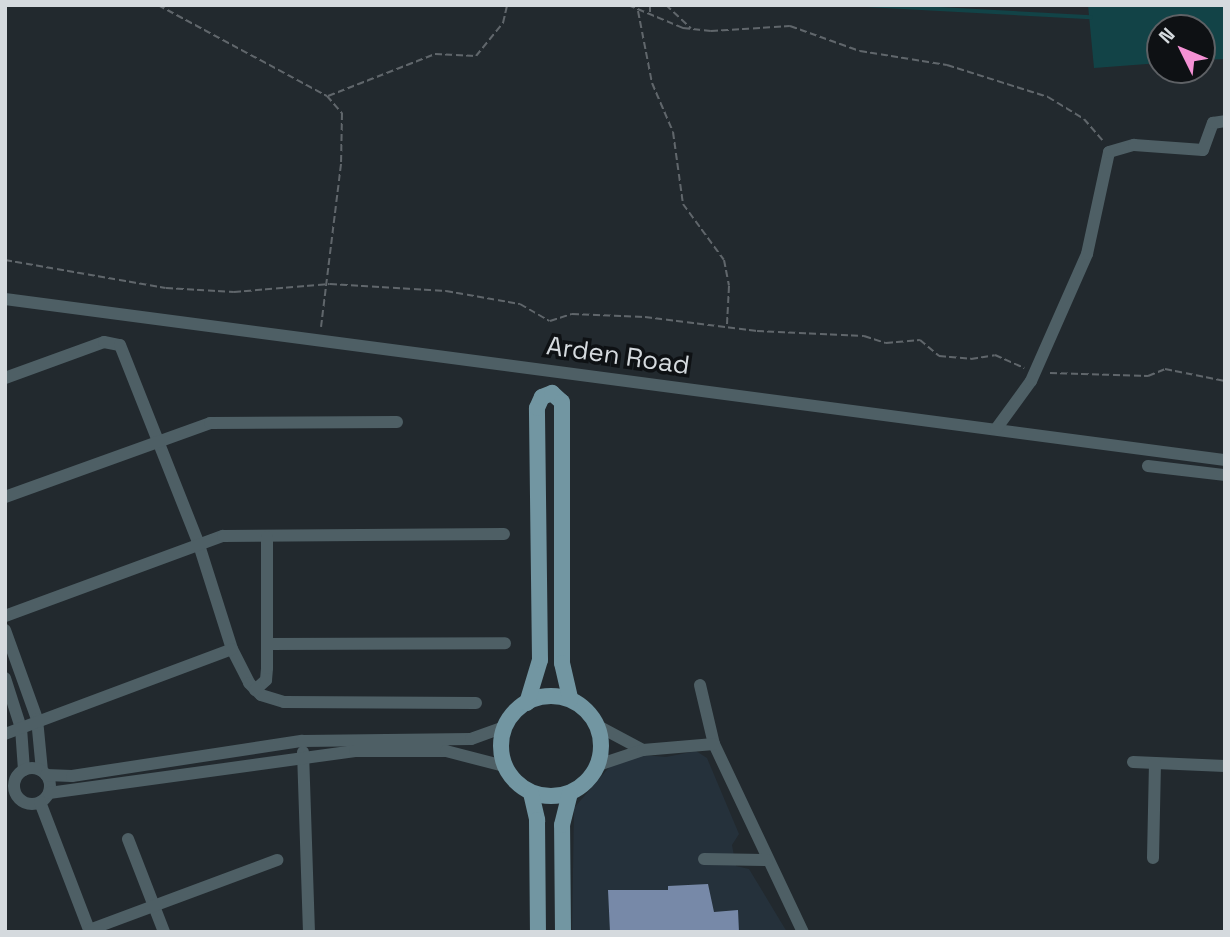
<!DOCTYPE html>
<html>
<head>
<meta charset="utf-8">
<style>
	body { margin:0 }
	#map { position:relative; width:1230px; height:937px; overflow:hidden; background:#22292e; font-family:"Space Grotesk",sans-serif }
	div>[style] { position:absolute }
	.built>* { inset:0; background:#25313b }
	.water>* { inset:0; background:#124347 }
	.stream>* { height:3.5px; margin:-1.75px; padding:0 1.75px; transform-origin:1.75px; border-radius:1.75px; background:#124347 }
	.building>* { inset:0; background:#7789a8 }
	.path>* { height:2px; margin-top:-1px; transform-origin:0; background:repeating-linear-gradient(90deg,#60666b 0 7px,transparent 0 10.5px) }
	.minor>* { height:12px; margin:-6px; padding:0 6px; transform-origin:6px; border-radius:6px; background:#4e5f65 }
	.minor>.ring { margin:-6px; padding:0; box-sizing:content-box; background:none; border:12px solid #4e5f65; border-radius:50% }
	.major>* { height:16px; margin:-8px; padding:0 8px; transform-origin:8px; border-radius:8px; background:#7296a2 }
	.major>.ring { margin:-8px; padding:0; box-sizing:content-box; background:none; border:16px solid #7296a2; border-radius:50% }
	span { translate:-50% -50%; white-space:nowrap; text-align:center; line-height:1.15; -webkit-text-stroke:7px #0e1114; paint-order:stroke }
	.street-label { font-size:26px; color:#d5dade }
	.frame { position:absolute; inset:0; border:7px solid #d5dade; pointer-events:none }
	.north { position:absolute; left:1146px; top:14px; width:70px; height:70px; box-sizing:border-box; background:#0e1114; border:2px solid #5e6165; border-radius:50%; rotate:313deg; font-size:19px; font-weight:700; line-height:28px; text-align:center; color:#d5dade }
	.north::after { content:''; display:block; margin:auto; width:24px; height:32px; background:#f491d4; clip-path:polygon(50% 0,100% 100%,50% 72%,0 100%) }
</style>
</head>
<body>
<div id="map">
	<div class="built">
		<i style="clip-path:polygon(696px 751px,707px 758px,739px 834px,732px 845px,736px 866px,749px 869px,787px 932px,572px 932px,574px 808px,612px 764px,631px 754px,666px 757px)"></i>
	</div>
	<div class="water">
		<i style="clip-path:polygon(1088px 5px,1225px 5px,1225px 59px,1202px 60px,1202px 28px,1160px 28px,1160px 63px,1094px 68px)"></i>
	</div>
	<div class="stream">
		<i style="left:866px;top:5px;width:225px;rotate:3.1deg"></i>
	</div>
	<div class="building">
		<i style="clip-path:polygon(708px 884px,714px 912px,738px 910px,739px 932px,610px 932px,608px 890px,668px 890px,668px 886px)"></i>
	</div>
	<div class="path">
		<i style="left:158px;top:5px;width:192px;rotate:28.3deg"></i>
		<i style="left:327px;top:96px;width:23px;rotate:49deg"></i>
		<i style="left:342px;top:113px;width:51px;rotate:91.1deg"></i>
		<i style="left:341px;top:164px;width:164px;rotate:97deg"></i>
		<i style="left:628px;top:5px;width:60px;rotate:22.7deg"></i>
		<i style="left:683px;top:28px;width:28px;rotate:6deg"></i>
		<i style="left:711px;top:31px;width:79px;rotate:-3.6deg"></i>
		<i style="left:790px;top:26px;width:74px;rotate:19.7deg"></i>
		<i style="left:860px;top:51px;width:88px;rotate:9.1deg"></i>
		<i style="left:947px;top:65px;width:106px;rotate:17.6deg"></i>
		<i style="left:1048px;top:97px;width:42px;rotate:31.4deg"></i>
		<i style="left:1084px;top:119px;width:28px;rotate:49deg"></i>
		<i style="left:650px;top:5px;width:10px;rotate:90deg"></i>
		<i style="left:666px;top:5px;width:34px;rotate:43deg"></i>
		<i style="left:638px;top:11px;width:73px;rotate:79deg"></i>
		<i style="left:652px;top:83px;width:53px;rotate:66.8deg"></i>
		<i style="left:673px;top:132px;width:73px;rotate:82.1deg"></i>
		<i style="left:683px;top:204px;width:69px;rotate:53.8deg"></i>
		<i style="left:724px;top:260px;width:26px;rotate:79deg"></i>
		<i style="left:729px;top:286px;width:38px;rotate:93deg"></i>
		<i style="left:328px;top:96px;width:115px;rotate:-21.4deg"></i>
		<i style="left:435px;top:54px;width:41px;rotate:2.8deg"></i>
		<i style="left:476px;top:56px;width:43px;rotate:-50.7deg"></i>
		<i style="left:503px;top:23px;width:18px;rotate:-77deg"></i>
		<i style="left:5px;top:260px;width:163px;rotate:9.9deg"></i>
		<i style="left:166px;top:288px;width:68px;rotate:3.4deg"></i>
		<i style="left:234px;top:292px;width:96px;rotate:-4.8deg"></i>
		<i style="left:330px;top:284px;width:116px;rotate:3.5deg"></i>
		<i style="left:446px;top:291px;width:75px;rotate:10deg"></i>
		<i style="left:520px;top:304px;width:34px;rotate:30deg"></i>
		<i style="left:550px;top:321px;width:23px;rotate:-18deg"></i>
		<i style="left:572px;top:314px;width:73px;rotate:2.4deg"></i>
		<i style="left:645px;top:317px;width:113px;rotate:7.1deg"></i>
		<i style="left:757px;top:331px;width:107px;rotate:2.7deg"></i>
		<i style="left:864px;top:336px;width:23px;rotate:18deg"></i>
		<i style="left:886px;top:343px;width:34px;rotate:-5deg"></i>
		<i style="left:920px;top:340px;width:25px;rotate:40deg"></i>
		<i style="left:939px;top:356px;width:32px;rotate:5deg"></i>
		<i style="left:971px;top:359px;width:24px;rotate:-9deg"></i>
		<i style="left:995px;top:355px;width:32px;rotate:24deg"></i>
		<i style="left:1050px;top:373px;width:98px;rotate:1.8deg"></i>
		<i style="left:1148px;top:376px;width:18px;rotate:-22deg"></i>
		<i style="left:1165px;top:369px;width:61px;rotate:11.3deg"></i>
	</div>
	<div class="minor">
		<i style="left:5px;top:299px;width:1231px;rotate:7.52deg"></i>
		<i style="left:5px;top:378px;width:105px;rotate:-20deg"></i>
		<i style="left:104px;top:342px;width:16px;rotate:11deg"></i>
		<i style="left:120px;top:345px;width:215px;rotate:68.4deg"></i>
		<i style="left:199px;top:545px;width:109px;rotate:72.4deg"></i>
		<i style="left:232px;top:649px;width:38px;rotate:63deg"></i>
		<i style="left:249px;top:683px;width:17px;rotate:45deg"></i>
		<i style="left:261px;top:695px;width:24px;rotate:17deg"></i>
		<i style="left:284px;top:702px;width:192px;rotate:0.3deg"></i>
		<i style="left:996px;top:429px;width:59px;rotate:-53.9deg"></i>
		<i style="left:1031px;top:381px;width:139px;rotate:-66.2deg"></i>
		<i style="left:1087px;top:254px;width:104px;rotate:-77.8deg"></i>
		<i style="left:1109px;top:152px;width:26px;rotate:-16deg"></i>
		<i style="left:1134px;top:145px;width:69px;rotate:4.1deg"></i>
		<i style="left:1203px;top:150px;width:29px;rotate:-70deg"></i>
		<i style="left:1213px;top:123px;width:12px;rotate:-9deg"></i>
		<i style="left:1148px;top:466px;width:78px;rotate:6.7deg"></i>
		<i style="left:5px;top:497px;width:218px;rotate:-19.8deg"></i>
		<i style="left:210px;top:423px;width:187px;rotate:-0.3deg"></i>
		<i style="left:5px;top:616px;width:232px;rotate:-20.2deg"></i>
		<i style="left:223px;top:536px;width:281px;rotate:-0.4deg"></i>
		<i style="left:5px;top:630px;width:95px;rotate:70.2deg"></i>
		<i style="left:37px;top:719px;width:52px;rotate:84.5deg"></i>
		<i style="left:268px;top:644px;width:237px;rotate:-0.2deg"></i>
		<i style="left:5px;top:678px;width:52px;rotate:72.3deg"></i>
		<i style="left:21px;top:728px;width:42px;rotate:85.9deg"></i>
		<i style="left:700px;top:685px;width:61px;rotate:76.7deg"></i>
		<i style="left:714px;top:744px;width:208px;rotate:64.7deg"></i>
		<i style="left:255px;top:690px;width:15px;rotate:-42deg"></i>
		<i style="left:266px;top:680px;width:12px;rotate:-85deg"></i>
		<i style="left:267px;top:668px;width:131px;rotate:-90deg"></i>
		<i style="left:598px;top:726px;width:51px;rotate:28.1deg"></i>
		<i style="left:5px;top:734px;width:242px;rotate:-20.5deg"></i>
		<i style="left:303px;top:752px;width:180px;rotate:88.1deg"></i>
		<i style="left:1133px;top:762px;width:92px;rotate:2.5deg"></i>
		<i style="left:598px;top:765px;width:47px;rotate:-18.4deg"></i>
		<i style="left:643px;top:750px;width:71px;rotate:-4.8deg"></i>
		<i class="ring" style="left:14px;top:768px;width:24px;height:24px"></i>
		<i style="left:46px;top:775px;width:26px;rotate:2deg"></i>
		<i style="left:72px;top:776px;width:233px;rotate:-8.7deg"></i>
		<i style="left:302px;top:741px;width:169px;rotate:-0.7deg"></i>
		<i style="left:471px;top:739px;width:35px;rotate:-20deg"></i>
		<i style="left:49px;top:793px;width:309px;rotate:-7.8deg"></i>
		<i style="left:355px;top:751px;width:91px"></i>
		<i style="left:446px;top:751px;width:60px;rotate:14.5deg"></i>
		<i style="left:40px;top:802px;width:139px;rotate:69deg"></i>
		<i style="left:128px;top:839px;width:100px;rotate:68.8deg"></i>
		<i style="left:1153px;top:858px;width:95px;rotate:-88.8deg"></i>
		<i style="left:704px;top:859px;width:63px;rotate:0.9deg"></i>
		<i style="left:89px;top:930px;width:201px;rotate:-20.4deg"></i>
	</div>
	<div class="major">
		<i class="ring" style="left:501px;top:696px;width:84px;height:84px"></i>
		<i style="left:527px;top:703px;width:45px;rotate:-73.2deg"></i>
		<i style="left:540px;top:660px;width:252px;rotate:-90.7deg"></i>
		<i style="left:537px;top:408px;width:12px;rotate:-66deg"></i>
		<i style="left:542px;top:397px;width:11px;rotate:-22deg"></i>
		<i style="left:552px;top:393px;width:13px;rotate:42deg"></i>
		<i style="left:562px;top:402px;width:261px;rotate:90deg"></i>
		<i style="left:562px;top:663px;width:37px;rotate:77deg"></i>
		<i style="left:531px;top:793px;width:28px;rotate:77deg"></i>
		<i style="left:537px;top:820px;width:112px;rotate:89.5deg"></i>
		<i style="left:563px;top:932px;width:107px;rotate:-90.5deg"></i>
		<i style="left:562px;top:825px;width:33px;rotate:-76deg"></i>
	</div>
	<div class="street-label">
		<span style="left:618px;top:356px;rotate:8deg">Arden Road</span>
	</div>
	<div class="frame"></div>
	<div class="north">N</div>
</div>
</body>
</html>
